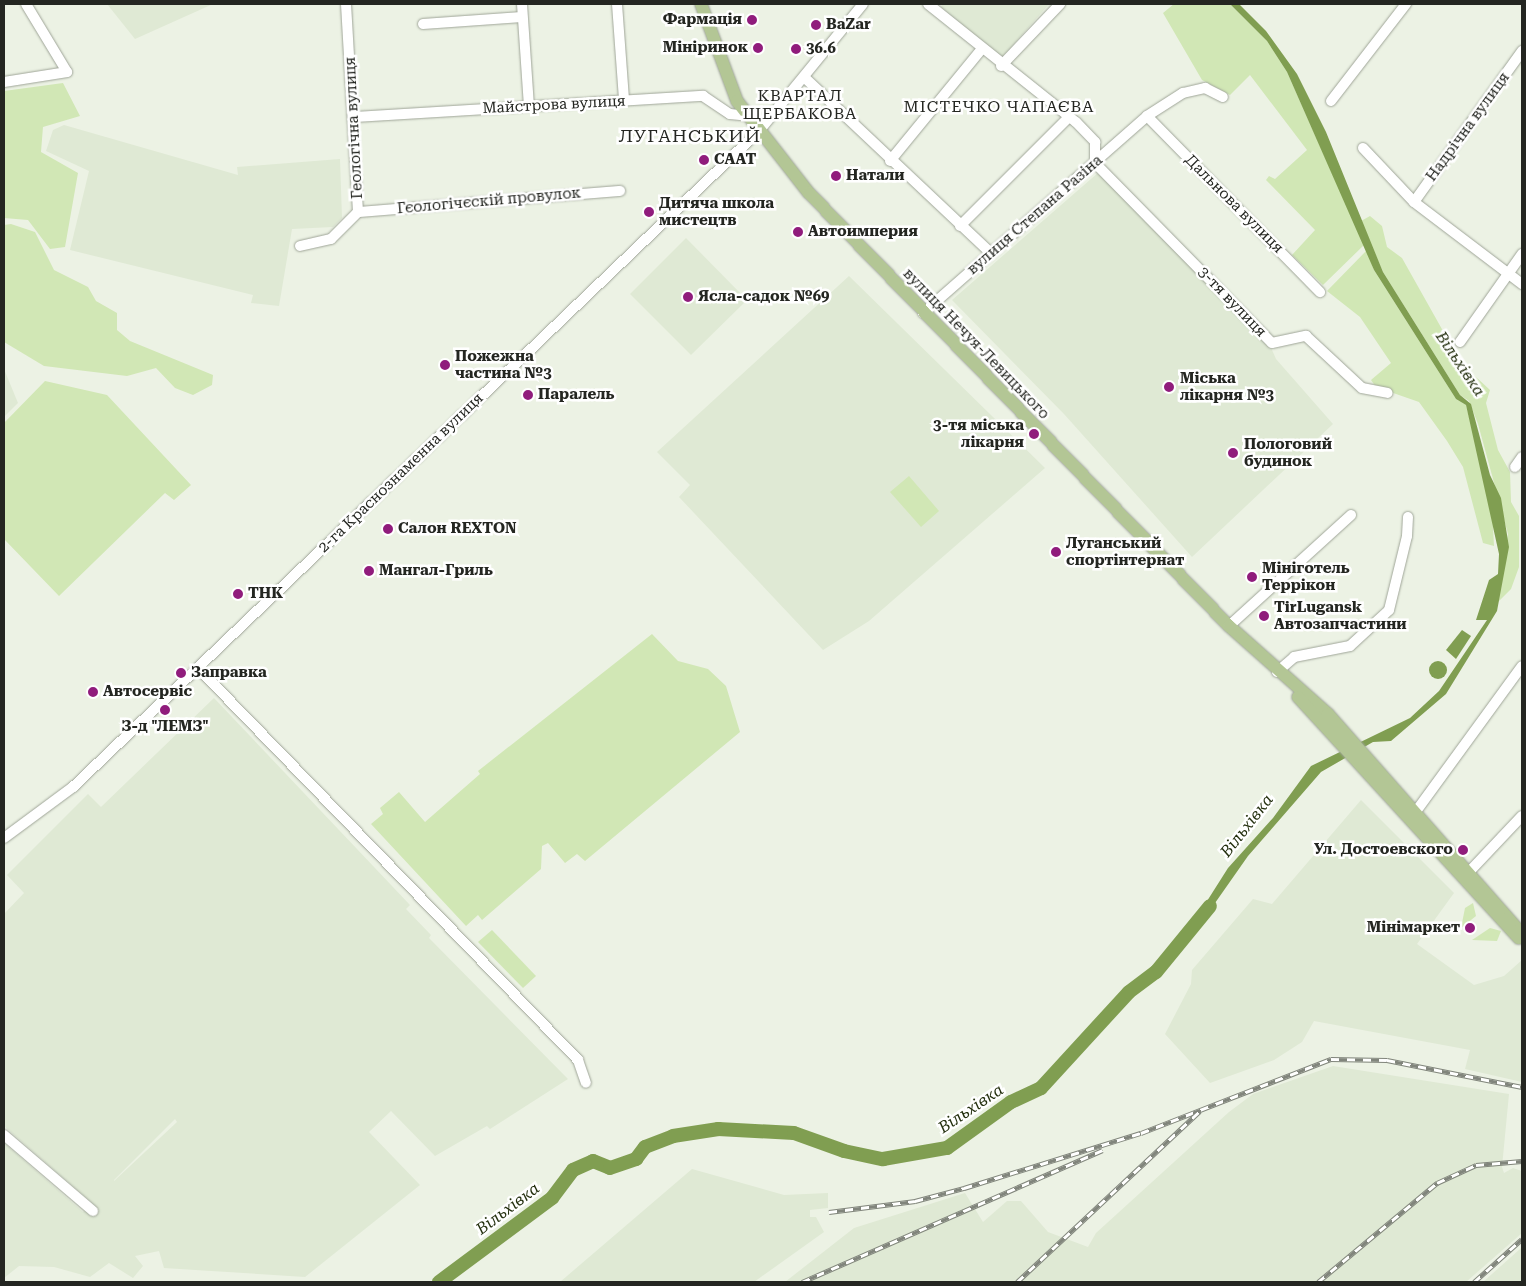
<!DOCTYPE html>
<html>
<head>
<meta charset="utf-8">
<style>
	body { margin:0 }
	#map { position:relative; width:1526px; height:1286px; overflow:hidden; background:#ecf2e4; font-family:"Roboto Serif",serif }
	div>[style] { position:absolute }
	.built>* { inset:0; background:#dfe9d4 }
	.green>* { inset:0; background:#d1e7b5 }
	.water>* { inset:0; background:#809e51 }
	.round { border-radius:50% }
	.river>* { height:14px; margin:-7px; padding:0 7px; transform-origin:7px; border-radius:7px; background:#809e51 }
	.roads { filter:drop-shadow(0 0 1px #9fa598) drop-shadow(0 0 1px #9fa598) }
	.minor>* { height:10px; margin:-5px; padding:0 5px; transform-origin:5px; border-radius:5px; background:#fff }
	.major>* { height:12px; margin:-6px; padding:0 6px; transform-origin:6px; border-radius:6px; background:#b3c695 }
	.rail>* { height:4.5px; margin-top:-2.25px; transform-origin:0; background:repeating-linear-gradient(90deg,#fff 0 8px,#81857c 0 16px); box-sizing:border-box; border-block:1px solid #81857c }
	.dots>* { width:14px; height:14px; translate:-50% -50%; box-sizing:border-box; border:2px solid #fff; border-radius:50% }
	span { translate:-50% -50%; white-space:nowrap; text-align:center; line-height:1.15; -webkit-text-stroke:5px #fff; paint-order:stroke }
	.poi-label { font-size:15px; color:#242621; font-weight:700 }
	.right { translate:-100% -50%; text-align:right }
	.left { translate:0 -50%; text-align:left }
	.street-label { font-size:15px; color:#242621 }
	.neighbourhood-label { font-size:16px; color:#242621; letter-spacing:1px }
	.water-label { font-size:16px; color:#24300f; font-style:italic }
	.quarter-label { font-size:18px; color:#242621; letter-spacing:1px }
	.frame { position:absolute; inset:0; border:5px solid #242621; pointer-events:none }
</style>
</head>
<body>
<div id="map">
	<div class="built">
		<i style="clip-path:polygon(107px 4px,213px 4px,135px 39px)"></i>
		<i style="clip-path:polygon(943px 4px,1049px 4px,1001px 59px,941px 7px)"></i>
		<i style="clip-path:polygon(64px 125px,238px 175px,237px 167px,340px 159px,342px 218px,333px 227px,292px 229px,279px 306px,251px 303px,253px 295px,70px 250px,89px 171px,46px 151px,53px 130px)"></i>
		<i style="clip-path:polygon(1099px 172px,1269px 343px,1276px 359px,1333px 424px,1192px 557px,1064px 414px,952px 300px)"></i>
		<i style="clip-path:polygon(686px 238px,747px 300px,691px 355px,630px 294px)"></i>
		<i style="clip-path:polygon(849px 276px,1045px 468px,869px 621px,823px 650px,679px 497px,690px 485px,657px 452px)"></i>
		<i style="clip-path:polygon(4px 369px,18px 403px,4px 417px)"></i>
		<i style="clip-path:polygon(evenodd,214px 698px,410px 905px,406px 909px,431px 935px,429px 938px,568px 1079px,490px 1129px,487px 1126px,435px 1156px,391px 1111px,369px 1132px,420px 1185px,305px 1277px,164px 1268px,159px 1251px,135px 1256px,143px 1266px,133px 1278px,109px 1263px,90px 1277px,54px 1267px,19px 1266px,4px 1278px,4px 1143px,83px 1212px,91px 1202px,4px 1126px,4px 914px,24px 893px,7px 875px,88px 794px,101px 807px,214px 698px,175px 1119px,177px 1122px,114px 1181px,114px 1180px,175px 1119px)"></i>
		<i style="clip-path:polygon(1361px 800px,1454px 893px,1417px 944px,1474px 985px,1504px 976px,1522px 960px,1522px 1082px,1465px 1069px,1470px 1050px,1314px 1021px,1302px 1042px,1274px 1060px,1210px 1083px,1165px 1034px,1191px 984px,1192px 970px,1253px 899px,1272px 904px)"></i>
		<i style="clip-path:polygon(1333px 1066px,1509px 1094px,1502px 1167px,1504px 1173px,1513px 1168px,1522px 1171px,1522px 1233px,1466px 1282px,785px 1282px,854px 1228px,965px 1193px,983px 1222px,1007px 1201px,1021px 1201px,1048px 1232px,1088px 1247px,1096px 1233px,1229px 1112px,1253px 1094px)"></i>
		<i style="clip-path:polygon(692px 1169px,784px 1195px,828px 1193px,828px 1208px,810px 1210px,810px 1217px,816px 1217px,824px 1232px,754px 1282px,560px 1282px)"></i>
		<i style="clip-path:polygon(1522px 1247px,1522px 1282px,1483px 1282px,1520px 1249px)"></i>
	</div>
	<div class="green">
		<i style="clip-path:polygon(1174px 4px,1230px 4px,1267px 41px,1287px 72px,1364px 245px,1323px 285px,1292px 255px,1315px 230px,1266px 180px,1269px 176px,1275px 179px,1307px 150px,1250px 75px,1230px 95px,1202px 80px,1163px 13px)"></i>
		<i style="clip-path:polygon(63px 83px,80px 116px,43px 127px,41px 152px,78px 173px,65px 247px,50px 249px,28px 220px,4px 218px,4px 91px)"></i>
		<i style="clip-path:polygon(1370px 216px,1382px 226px,1387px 247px,1402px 258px,1461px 363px,1490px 390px,1486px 403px,1498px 450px,1510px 472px,1511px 502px,1519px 516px,1519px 567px,1511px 589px,1498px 602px,1508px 534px,1478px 424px,1469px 401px,1460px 395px,1383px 272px,1361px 221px)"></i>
		<i style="clip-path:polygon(11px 224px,35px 232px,54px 270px,88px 287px,96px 301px,117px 313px,117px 330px,130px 341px,213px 375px,212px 385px,193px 395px,175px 388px,156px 368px,127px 376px,44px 366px,4px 342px,4px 225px)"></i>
		<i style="clip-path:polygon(1367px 250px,1374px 270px,1456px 399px,1466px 405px,1492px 508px,1494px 546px,1483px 543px,1463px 467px,1447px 441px,1419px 402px,1376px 387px,1371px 380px,1391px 363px,1360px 317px,1327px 291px)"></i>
		<i style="clip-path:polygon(45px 381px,107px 395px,191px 485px,174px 500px,165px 493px,59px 596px,4px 539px,4px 423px)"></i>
		<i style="clip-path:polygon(909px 476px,939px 511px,921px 527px,890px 492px)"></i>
		<i style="clip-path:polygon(652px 634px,678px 661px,708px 669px,726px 686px,740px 732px,585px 861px,577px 854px,565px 863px,548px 843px,542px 846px,541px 869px,482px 920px,478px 915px,466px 926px,371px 824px,383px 814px,380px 808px,399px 792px,425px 822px,480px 774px,478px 771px)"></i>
		<i style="clip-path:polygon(1473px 903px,1476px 916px,1461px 928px,1465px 908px)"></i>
		<i style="clip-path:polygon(1490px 928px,1501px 931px,1497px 941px,1472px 940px)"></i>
		<i style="clip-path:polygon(492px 930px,536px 976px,523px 988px,478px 942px)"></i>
	</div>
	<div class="water">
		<i style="clip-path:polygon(1230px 4px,1239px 4px,1266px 31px,1297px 74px,1326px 132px,1383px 272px,1460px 395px,1471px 404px,1490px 475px,1501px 498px,1509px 547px,1497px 611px,1446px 694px,1391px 741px,1373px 742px,1321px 772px,1248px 856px,1201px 923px,1195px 920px,1228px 868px,1273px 818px,1311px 766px,1410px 718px,1439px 691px,1487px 620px,1476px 620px,1489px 580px,1498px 574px,1499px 554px,1466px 405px,1456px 399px,1374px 270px,1287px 72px,1267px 41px)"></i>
		<i style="clip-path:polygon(1462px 630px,1471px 636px,1456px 659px,1446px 650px)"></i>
		<i class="round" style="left:1429px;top:661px;width:18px;height:18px"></i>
	</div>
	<div class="river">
		<i style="left:439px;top:1282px;width:141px;rotate:-36.6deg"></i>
		<i style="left:552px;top:1198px;width:35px;rotate:-53deg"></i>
		<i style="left:573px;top:1170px;width:22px;rotate:-24deg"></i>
		<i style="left:593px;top:1161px;width:18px;rotate:22deg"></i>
		<i style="left:610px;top:1168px;width:28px;rotate:-19deg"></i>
		<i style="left:636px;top:1159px;width:15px;rotate:-53deg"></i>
		<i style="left:645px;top:1147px;width:30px;rotate:-21deg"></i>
		<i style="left:673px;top:1136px;width:46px;rotate:-8.8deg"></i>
		<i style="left:718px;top:1129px;width:76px;rotate:3deg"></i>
		<i style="left:794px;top:1133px;width:53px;rotate:19.8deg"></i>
		<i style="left:844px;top:1151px;width:40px;rotate:12deg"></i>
		<i style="left:883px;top:1159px;width:65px;rotate:-9.8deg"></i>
		<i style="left:947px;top:1148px;width:79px;rotate:-35.7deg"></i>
		<i style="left:1011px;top:1102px;width:33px;rotate:-25deg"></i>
		<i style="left:1041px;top:1088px;width:130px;rotate:-47.5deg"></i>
		<i style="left:1129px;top:992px;width:34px;rotate:-37deg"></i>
		<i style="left:1156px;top:972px;width:85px;rotate:-50.7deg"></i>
	</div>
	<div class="roads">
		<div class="minor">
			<i style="left:522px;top:4px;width:102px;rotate:86.1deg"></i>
			<i style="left:617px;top:4px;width:96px;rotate:85.8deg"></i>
			<i style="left:928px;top:4px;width:189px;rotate:38.6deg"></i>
			<i style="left:1076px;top:122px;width:28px;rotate:46deg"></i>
			<i style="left:1095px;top:142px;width:21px;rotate:90deg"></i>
			<i style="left:1095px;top:163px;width:252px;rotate:45.5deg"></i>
			<i style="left:1272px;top:343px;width:35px;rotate:-12deg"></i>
			<i style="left:1306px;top:336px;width:76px;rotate:42.9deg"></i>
			<i style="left:1362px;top:388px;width:26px;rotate:11deg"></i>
			<i style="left:423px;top:24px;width:99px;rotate:-4deg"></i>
			<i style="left:1001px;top:66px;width:86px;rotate:-46.4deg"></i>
			<i style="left:804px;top:77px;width:257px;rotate:43.3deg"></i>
			<i style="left:4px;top:82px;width:64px;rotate:-9deg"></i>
			<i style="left:67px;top:72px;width:79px;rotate:-121.1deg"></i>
			<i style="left:1331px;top:101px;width:123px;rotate:-52.3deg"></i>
			<i style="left:1147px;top:116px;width:247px;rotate:45.5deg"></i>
			<i style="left:355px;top:117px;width:349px;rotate:-3.5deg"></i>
			<i style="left:703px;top:96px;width:32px;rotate:34deg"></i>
			<i style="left:730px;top:114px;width:18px;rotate:6deg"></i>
			<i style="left:1363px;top:148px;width:74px;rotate:46.6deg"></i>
			<i style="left:1414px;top:202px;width:136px;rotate:37.2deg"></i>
			<i style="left:890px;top:161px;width:144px;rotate:-50.7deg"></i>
			<i style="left:1414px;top:202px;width:186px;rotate:-54.4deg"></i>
			<i style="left:358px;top:212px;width:263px;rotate:-4.6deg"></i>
			<i style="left:960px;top:226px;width:151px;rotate:-45deg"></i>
			<i style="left:300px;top:246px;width:32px;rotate:-13deg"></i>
			<i style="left:331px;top:239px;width:38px;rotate:-45deg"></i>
			<i style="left:358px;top:212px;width:208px;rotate:-93.3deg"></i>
			<i style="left:923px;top:313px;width:298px;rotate:-41.3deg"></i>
			<i style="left:1147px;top:116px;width:43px;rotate:-32.6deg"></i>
			<i style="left:1183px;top:93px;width:23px;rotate:-13deg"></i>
			<i style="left:1205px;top:88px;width:20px;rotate:27deg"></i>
			<i style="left:1460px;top:342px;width:108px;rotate:-54.8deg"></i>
			<i style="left:1515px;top:467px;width:12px;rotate:-55deg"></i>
			<i style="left:1229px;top:626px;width:165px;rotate:-42.3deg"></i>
			<i style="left:198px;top:668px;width:546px;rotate:45.89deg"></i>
			<i style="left:578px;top:1060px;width:24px;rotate:71deg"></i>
			<i style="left:1277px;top:672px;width:23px;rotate:-41deg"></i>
			<i style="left:1294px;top:657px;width:57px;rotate:-11.1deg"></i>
			<i style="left:1350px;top:646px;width:53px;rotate:-42.7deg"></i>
			<i style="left:1389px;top:610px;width:76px;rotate:-76.3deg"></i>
			<i style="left:1407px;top:536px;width:19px;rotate:-87deg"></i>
			<i style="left:1417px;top:810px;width:178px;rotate:-53.9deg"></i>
			<i style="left:4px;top:838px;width:86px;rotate:-36.5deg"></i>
			<i style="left:73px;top:787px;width:949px;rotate:-43.72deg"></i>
			<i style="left:759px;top:131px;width:164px;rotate:-50.7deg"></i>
			<i style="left:1469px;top:872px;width:77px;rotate:-46.6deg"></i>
			<i style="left:4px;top:1135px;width:117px;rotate:40.5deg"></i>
		</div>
		<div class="major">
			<i style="left:701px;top:4px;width:103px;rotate:69.6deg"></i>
			<i style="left:737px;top:101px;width:117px;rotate:52deg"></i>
			<i style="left:809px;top:193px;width:603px;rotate:45.87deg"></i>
			<i style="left:1229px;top:626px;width:132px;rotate:41.6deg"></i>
			<i style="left:1328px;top:714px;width:293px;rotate:48.6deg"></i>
			<i style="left:1298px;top:697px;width:327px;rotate:47.5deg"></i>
		</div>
	</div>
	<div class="rail">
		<i style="left:829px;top:1212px;width:87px;rotate:-7.3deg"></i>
		<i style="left:915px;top:1201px;width:51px;rotate:-14.9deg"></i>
		<i style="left:964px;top:1188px;width:185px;rotate:-17.3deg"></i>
		<i style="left:1141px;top:1133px;width:204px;rotate:-21.3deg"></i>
		<i style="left:1331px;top:1059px;width:56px;rotate:1deg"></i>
		<i style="left:1387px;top:1060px;width:138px;rotate:11.3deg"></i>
		<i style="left:802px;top:1282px;width:328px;rotate:-23.7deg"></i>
		<i style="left:1017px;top:1282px;width:250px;rotate:-43.1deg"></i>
		<i style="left:1318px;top:1282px;width:155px;rotate:-39.8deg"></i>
		<i style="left:1437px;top:1183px;width:43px;rotate:-24.8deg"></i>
		<i style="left:1476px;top:1165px;width:46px;rotate:-5deg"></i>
		<i style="left:1474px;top:1282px;width:64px;rotate:-41.9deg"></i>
	</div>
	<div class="dots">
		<i style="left:752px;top:20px;background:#901c7c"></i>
		<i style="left:816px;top:25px;background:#901c7c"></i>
		<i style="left:758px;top:48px;background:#901c7c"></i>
		<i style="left:796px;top:49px;background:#901c7c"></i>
		<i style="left:704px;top:160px;background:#901c7c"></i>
		<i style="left:836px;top:176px;background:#901c7c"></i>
		<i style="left:649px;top:212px;background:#901c7c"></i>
		<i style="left:798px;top:232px;background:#901c7c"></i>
		<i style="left:688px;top:297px;background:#901c7c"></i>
		<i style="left:445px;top:365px;background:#901c7c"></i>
		<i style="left:1169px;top:387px;background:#901c7c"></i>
		<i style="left:528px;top:395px;background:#901c7c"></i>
		<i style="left:1034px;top:434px;background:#901c7c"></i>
		<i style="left:1233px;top:453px;background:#901c7c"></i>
		<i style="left:388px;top:529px;background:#901c7c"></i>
		<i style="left:1056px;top:552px;background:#901c7c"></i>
		<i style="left:369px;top:571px;background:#901c7c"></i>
		<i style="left:1252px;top:577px;background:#901c7c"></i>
		<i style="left:238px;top:594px;background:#901c7c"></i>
		<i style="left:1264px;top:616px;background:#901c7c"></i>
		<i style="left:181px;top:673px;background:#901c7c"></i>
		<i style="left:93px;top:692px;background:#901c7c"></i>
		<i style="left:165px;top:710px;background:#901c7c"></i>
		<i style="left:1463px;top:850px;background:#901c7c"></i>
		<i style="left:1470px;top:928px;background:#901c7c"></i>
	</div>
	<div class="poi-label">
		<span class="right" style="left:742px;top:20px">Фармація</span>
		<span class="left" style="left:826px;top:25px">BaZar</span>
		<span class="right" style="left:748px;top:48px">Мініринок</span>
		<span class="left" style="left:806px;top:49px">36.6</span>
		<span class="left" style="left:714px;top:160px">СААТ</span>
		<span class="left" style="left:846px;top:176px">Натали</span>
		<span class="left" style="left:659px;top:212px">Дитяча школа<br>мистецтв</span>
		<span class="left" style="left:808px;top:232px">Автоимперия</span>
		<span class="left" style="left:698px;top:297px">Ясла-садок №69</span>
		<span class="left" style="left:455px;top:365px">Пожежна<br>частина №3</span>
		<span class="left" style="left:1180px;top:387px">Міська<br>лікарня №3</span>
		<span class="left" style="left:538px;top:395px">Паралель</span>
		<span class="right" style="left:1024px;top:434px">3-тя міська<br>лікарня</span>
		<span class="left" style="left:1244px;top:453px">Пологовий<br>будинок</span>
		<span class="left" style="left:398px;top:529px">Салон REXTON</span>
		<span class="left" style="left:1066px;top:552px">Луганський<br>спортінтернат</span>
		<span class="left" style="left:1262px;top:577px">Мініготель<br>Террікон</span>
		<span class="left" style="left:379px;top:571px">Мангал-Гриль</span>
		<span class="left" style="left:248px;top:594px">ТНК</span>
		<span class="left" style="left:1274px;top:616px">TirLugansk<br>Автозапчастини</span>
		<span class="left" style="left:191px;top:673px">Заправка</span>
		<span class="left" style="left:103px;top:692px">Автосервіс</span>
		<span style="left:165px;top:727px">З-д "ЛЕМЗ"</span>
		<span class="right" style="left:1453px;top:850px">Ул. Достоевского</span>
		<span class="right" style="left:1460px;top:928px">Мінімаркет</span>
	</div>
	<div class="street-label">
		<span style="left:554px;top:105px;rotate:-3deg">Майстрова вулиця</span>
		<span style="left:1468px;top:127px;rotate:-54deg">Надрічна вулиця</span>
		<span style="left:354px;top:128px;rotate:-93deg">Геологічна вулиця</span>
		<span style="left:489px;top:201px;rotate:-5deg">Гєологічєскій провулок</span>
		<span style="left:1234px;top:204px;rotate:45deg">Дальнова вулиця</span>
		<span style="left:1035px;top:215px;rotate:-41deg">вулиця Степана Разіна</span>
		<span style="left:1232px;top:302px;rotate:46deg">3-тя вулиця</span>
		<span style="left:976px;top:344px;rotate:46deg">вулиця Нечуя-Левицького</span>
		<span style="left:401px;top:473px;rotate:-44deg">2-га Краснознаменна вулиця</span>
	</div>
	<div class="neighbourhood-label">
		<span style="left:800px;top:105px">КВАРТАЛ<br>ЩЕРБАКОВА</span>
		<span style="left:999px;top:107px">МІСТЕЧКО ЧАПАЄВА</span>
	</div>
	<div class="water-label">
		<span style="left:1460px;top:364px;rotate:56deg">Вільхівка</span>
		<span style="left:1247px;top:826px;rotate:-52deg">Вільхівка</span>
		<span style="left:971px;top:1109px;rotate:-34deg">Вільхівка</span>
		<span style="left:508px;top:1209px;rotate:-37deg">Вільхівка</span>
	</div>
	<div class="quarter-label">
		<span style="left:690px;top:136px">ЛУГАНСЬКИЙ</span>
	</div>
	<div class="frame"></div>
</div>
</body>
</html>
